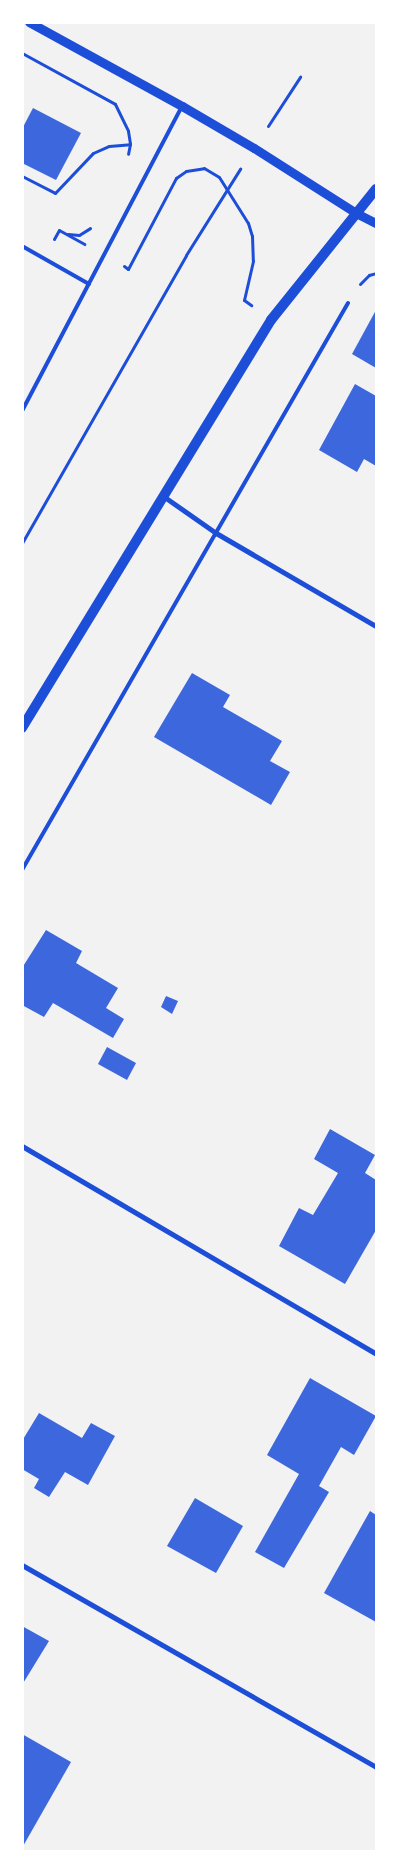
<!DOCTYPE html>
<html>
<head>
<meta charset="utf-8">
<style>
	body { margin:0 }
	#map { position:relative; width:399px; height:1874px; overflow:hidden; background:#f2f2f2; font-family:"Exo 2",sans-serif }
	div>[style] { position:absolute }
	.building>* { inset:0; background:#3d67dc }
	.path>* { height:3px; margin:-1.5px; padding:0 1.5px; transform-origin:1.5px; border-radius:1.5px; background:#1d4ed8 }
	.service>* { height:4px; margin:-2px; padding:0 2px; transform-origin:2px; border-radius:2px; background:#1d4ed8 }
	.minor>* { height:5px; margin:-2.5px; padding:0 2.5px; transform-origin:2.5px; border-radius:2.5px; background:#1d4ed8 }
	.tertiary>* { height:9px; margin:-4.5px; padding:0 4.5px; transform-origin:4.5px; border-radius:4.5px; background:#1d4ed8 }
	.secondary>* { height:10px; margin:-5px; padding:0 5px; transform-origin:5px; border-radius:5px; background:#1d4ed8 }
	span { translate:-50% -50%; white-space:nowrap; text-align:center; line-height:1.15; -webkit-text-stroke:5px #fff; paint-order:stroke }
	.frame { position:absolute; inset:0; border:24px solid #fff; pointer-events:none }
</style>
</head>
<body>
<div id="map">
	<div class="building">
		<i style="clip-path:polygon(33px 108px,81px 133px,56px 180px,22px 163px,22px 129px)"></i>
		<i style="clip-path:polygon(376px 310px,376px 368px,352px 354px)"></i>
		<i style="clip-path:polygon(355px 384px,376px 396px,376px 466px,364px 459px,357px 472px,319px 450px)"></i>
		<i style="clip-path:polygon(192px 673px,230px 695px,223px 707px,282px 741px,270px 761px,290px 772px,271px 805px,154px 737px)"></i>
		<i style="clip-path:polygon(46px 930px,82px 951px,76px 963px,118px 988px,106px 1008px,124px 1019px,113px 1038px,53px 1003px,44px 1017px,22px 1005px,22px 968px)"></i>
		<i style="clip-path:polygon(166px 996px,178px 1001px,172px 1014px,161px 1007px)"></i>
		<i style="clip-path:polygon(107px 1047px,136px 1063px,127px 1080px,98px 1064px)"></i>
		<i style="clip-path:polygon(330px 1129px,375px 1155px,365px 1173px,376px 1180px,376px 1230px,345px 1284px,279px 1246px,299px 1208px,313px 1215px,338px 1173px,314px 1159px)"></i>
		<i style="clip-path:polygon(310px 1378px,376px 1416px,354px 1455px,341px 1447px,319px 1486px,329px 1492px,284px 1568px,255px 1552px,299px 1474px,267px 1455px)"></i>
		<i style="clip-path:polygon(39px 1413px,82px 1438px,91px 1423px,115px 1436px,88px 1485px,65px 1472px,49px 1497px,34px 1488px,39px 1479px,22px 1469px,22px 1441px)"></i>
		<i style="clip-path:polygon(195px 1498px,243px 1526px,216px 1573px,167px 1546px)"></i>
		<i style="clip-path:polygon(370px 1511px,376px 1515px,376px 1622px,324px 1593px)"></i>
		<i style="clip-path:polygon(22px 1626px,49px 1641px,22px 1685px)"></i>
		<i style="clip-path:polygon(22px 1734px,71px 1762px,22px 1848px)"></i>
	</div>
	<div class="path">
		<i style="left:22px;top:53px;width:106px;rotate:28.7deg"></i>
		<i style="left:115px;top:104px;width:30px;rotate:64deg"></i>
		<i style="left:128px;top:131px;width:13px;rotate:81deg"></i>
		<i style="left:130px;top:144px;width:10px;rotate:101deg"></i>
		<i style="left:268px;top:126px;width:59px;rotate:-56.9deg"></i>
		<i style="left:22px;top:176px;width:37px;rotate:27deg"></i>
		<i style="left:55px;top:193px;width:55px;rotate:-46.5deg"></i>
		<i style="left:93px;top:153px;width:17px;rotate:-24deg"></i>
		<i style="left:109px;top:146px;width:21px;rotate:-5deg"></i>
		<i style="left:68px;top:234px;width:11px;rotate:5deg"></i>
		<i style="left:79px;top:235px;width:13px;rotate:-32deg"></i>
		<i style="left:54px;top:239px;width:10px;rotate:-61deg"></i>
		<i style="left:59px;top:230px;width:29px;rotate:29deg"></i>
		<i style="left:124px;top:266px;width:5px;rotate:37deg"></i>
		<i style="left:128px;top:269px;width:103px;rotate:-62.2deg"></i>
		<i style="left:176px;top:178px;width:12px;rotate:-35deg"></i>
		<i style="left:186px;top:171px;width:18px;rotate:-9deg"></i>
		<i style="left:204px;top:168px;width:17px;rotate:31deg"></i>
		<i style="left:219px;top:177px;width:54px;rotate:57.8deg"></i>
		<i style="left:248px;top:223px;width:14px;rotate:73deg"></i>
		<i style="left:252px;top:236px;width:25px;rotate:88deg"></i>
		<i style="left:253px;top:261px;width:40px;rotate:103deg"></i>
		<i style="left:244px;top:300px;width:9px;rotate:36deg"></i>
		<i style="left:360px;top:284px;width:13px;rotate:-45deg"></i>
		<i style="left:369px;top:275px;width:7px;rotate:-16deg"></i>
		<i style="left:22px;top:543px;width:331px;rotate:-60.3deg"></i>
		<i style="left:186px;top:255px;width:102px;rotate:-57.9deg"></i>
	</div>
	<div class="service">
		<i style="left:22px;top:246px;width:77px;rotate:29.6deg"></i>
		<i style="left:22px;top:411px;width:344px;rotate:-62.3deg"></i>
		<i style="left:22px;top:870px;width:654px;rotate:-60.1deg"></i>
	</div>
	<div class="minor">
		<i style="left:163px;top:496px;width:65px;rotate:34.9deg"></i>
		<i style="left:216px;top:533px;width:185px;rotate:30.2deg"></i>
		<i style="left:22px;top:1146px;width:411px;rotate:30.4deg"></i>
		<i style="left:22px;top:1565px;width:408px;rotate:29.7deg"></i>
	</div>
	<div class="tertiary">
		<i style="left:29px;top:22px;width:175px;rotate:28.8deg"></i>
		<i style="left:182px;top:106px;width:83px;rotate:30.3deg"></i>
		<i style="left:254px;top:148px;width:121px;rotate:32.5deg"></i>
		<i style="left:356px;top:213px;width:22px;rotate:27deg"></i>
	</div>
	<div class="secondary">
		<i style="left:22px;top:728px;width:478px;rotate:-58.6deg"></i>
		<i style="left:271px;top:320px;width:168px;rotate:-51.3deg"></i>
	</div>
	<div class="frame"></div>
</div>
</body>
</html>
